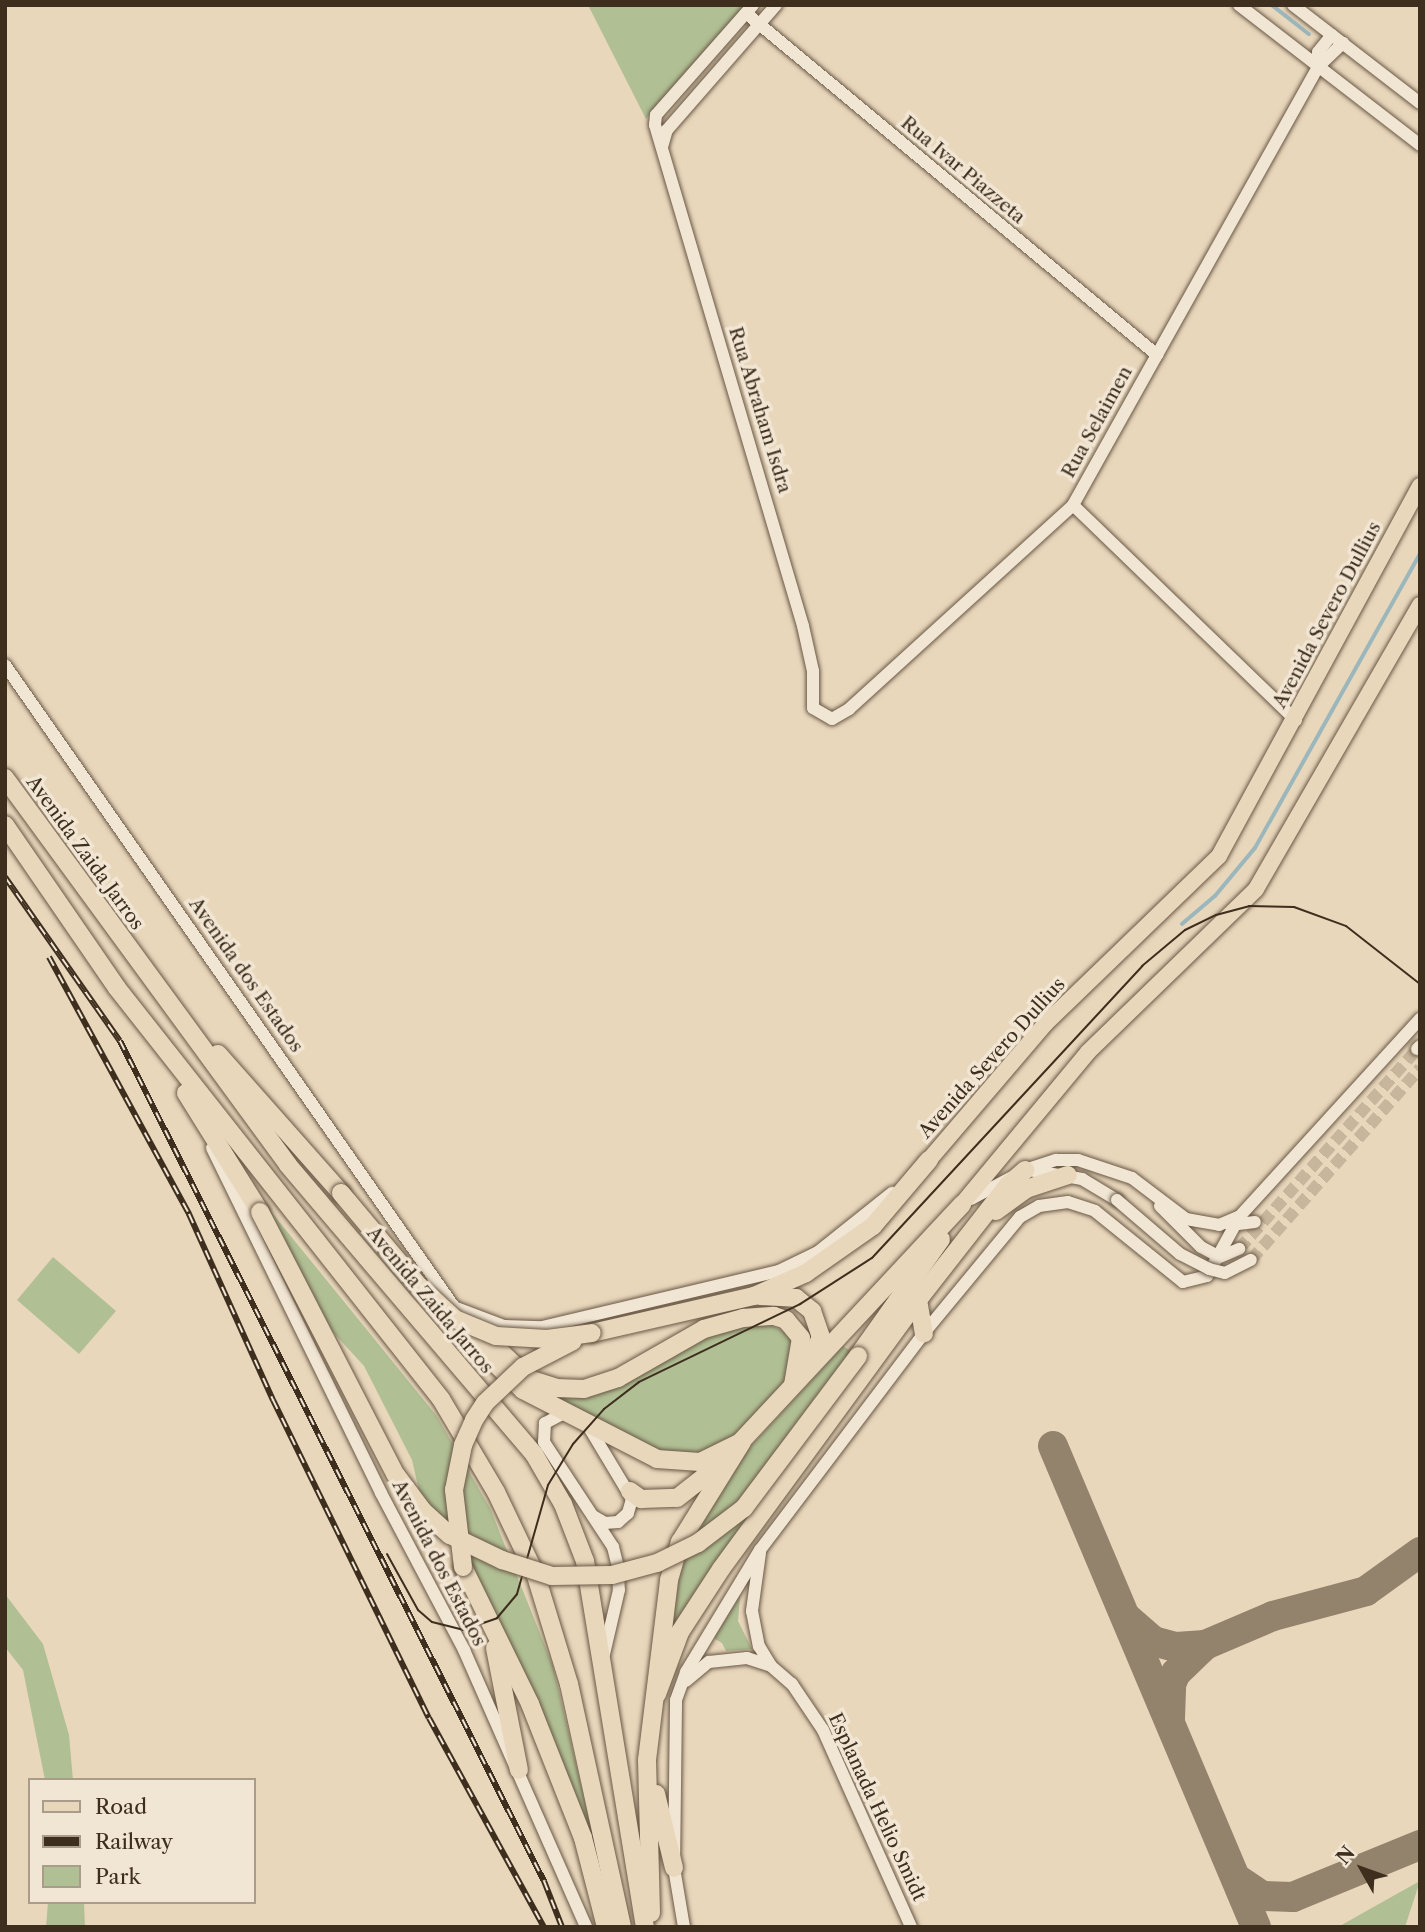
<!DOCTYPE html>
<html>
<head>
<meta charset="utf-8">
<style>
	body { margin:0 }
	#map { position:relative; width:1425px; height:1932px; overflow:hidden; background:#e9d7bc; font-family:"Libre Caslon Text",serif }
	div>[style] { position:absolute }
	.green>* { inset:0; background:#b1bf94 }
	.stream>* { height:3.5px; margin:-1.75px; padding:0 1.75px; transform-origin:1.75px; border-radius:1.75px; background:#9cb7bb }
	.taxiway>* { height:30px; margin:-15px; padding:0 15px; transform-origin:15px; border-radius:15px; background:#93826c }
	.minor-tunnel>* { height:12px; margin-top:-6px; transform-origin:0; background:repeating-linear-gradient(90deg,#c7b59c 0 12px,transparent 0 18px) }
	.roads { filter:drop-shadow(0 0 2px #685845) drop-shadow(0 0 2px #685845) }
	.minor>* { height:12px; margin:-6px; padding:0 6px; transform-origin:6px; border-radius:6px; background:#f1e5d3 }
	.major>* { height:16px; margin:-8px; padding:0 8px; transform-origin:8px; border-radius:8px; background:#e9d7bc }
	.highway>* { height:18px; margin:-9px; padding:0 9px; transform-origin:9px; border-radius:9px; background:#e9d7bc }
	.tram>* { height:2px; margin:-1px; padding:0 1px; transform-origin:1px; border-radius:1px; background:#3d2e1d }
	.rail>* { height:6px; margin-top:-3px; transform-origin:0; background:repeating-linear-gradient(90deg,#f1e5d3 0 10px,#3d2e1d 0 20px); box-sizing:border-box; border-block:2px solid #3d2e1d }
	.bridges { filter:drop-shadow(0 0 2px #685845) drop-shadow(0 0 2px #685845) }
	.minor-bridge>* { height:12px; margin:-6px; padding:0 6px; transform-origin:6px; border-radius:6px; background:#f1e5d3 }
	.highway-bridge>* { height:18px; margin:-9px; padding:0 9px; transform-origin:9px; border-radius:9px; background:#e9d7bc }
	span { translate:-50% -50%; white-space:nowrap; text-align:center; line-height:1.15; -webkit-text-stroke:7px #f1e5d3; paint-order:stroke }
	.street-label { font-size:19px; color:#3d2e1d }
	.frame { position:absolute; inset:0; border:7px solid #3d2e1d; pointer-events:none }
	.legend { position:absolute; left:28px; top:1778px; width:228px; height:126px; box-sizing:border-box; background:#f1e5d3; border:2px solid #a99c8a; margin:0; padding:9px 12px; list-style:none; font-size:21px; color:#3d2e1d }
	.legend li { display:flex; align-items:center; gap:14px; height:35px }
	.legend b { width:35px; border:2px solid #a99c8a }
	.north { position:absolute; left:1327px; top:1834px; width:70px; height:70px; -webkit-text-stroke:5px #f1e5d3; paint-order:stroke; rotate:310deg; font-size:19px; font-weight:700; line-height:28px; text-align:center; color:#3d2e1d }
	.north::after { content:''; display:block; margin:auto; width:24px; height:32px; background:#3d2e1d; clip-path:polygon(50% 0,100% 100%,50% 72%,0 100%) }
</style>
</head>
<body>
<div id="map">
	<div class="green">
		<i style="clip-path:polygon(588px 5px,745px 5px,646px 119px)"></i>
		<i style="clip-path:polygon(268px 1208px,436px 1415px,490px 1508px,553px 1666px,598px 1858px,538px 1705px,471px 1570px,420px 1495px,412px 1460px,364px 1366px,331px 1330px)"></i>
		<i style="clip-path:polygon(53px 1257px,116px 1311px,79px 1354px,17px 1300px)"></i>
		<i style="clip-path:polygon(766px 1323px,789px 1334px,797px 1352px,785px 1390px,751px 1426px,700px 1456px,664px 1457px,527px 1385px,584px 1397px,699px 1337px,737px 1324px)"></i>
		<i style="clip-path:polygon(843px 1346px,861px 1358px,669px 1645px,675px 1580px,692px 1525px,726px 1473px)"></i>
		<i style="clip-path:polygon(741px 1585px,738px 1621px,752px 1649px,726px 1651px,722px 1643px,708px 1635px)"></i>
		<i style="clip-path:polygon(5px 1594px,43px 1644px,69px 1735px,73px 1780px,45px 1780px,23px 1670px,5px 1647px)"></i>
		<i style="clip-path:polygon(1420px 1881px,1405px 1927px,1338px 1927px,1393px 1896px)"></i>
		<i style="clip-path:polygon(48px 1902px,84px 1902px,85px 1927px,46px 1927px)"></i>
	</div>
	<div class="stream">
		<i style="left:1272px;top:5px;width:47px;rotate:38.1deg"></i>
		<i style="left:1182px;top:924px;width:43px;rotate:-40.3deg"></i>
		<i style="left:1215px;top:896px;width:62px;rotate:-50.2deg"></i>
		<i style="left:1255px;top:848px;width:337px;rotate:-60.7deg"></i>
	</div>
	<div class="taxiway">
		<i style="left:1053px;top:1446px;width:522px;rotate:67.12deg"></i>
		<i style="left:1127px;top:1618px;width:35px;rotate:41deg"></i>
		<i style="left:1153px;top:1641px;width:24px;rotate:15deg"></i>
		<i style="left:1176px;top:1647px;width:29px;rotate:-4deg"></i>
		<i style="left:1205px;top:1645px;width:74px;rotate:-23.1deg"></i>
		<i style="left:1273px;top:1616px;width:96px;rotate:-15deg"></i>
		<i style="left:1366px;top:1591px;width:67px;rotate:-35.8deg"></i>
		<i style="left:1170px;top:1718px;width:34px;rotate:-88deg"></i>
		<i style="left:1171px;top:1684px;width:12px;rotate:-66deg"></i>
		<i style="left:1176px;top:1673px;width:40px;rotate:-44deg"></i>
		<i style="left:1237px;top:1879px;width:30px;rotate:34deg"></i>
		<i style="left:1262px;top:1896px;width:31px;rotate:2deg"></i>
		<i style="left:1293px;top:1897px;width:137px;rotate:-22.3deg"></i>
	</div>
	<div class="minor-tunnel">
		<i style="left:1239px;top:1249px;width:268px;rotate:-48.3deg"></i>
		<i style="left:1251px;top:1260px;width:256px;rotate:-48.6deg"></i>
	</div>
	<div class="roads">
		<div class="minor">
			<i style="left:753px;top:5px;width:147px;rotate:131.4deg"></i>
			<i style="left:656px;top:115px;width:10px;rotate:96deg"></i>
			<i style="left:655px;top:125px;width:522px;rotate:73.54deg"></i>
			<i style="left:803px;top:626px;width:46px;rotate:77.5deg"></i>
			<i style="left:813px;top:671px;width:37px;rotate:90deg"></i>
			<i style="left:813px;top:708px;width:22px;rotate:30deg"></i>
			<i style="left:832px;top:719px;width:20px;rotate:-30deg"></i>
			<i style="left:849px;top:709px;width:303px;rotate:-42.3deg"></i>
			<i style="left:1073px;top:505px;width:502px;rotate:-60.78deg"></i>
			<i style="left:1318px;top:67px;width:35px;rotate:-44deg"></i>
			<i style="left:1239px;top:5px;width:229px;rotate:37.7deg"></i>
			<i style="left:1293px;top:5px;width:160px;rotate:37.7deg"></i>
			<i style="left:746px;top:13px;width:535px;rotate:39.76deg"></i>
			<i style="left:1318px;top:67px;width:15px;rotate:-90deg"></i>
			<i style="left:1318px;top:52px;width:22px;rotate:-51deg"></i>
			<i style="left:662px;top:147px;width:18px;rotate:-74deg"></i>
			<i style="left:667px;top:130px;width:166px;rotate:-48.9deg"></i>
			<i style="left:1073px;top:505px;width:310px;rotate:44deg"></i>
			<i style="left:5px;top:665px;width:783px;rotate:55.03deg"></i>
			<i style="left:454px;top:1307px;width:53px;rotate:20.8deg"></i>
			<i style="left:504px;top:1326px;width:38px;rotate:2deg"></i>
			<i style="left:542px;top:1327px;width:244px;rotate:-13.3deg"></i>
			<i style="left:779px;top:1271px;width:43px;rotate:-26deg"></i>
			<i style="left:818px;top:1252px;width:95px;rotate:-38.6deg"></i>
			<i style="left:1417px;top:1049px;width:4px;rotate:-45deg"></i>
			<i style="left:212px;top:1148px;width:384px;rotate:63.9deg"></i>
			<i style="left:381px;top:1493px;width:178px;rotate:62.1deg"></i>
			<i style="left:464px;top:1650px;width:303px;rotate:66.2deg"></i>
			<i style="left:1029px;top:1170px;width:54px;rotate:9.6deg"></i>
			<i style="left:1082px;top:1179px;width:41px;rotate:31deg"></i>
			<i style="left:971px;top:1199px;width:61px;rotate:-28.2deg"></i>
			<i style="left:1025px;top:1170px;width:33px;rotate:-18deg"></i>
			<i style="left:1056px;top:1160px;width:22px"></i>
			<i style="left:1078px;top:1160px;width:57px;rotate:18.4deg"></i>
			<i style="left:1132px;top:1178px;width:68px;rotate:37.2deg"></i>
			<i style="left:1186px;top:1219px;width:34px;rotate:10deg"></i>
			<i style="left:1219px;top:1225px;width:23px;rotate:-23deg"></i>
			<i style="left:1240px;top:1216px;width:267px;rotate:-47.6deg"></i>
			<i style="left:1160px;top:1206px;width:58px;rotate:45deg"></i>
			<i style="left:1201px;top:1247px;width:21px;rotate:28deg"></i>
			<i style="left:1220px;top:1257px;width:21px;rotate:-23deg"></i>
			<i style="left:1230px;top:1225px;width:25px;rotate:-7deg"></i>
			<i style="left:566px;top:1412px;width:24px;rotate:152deg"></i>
			<i style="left:545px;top:1423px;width:19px;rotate:93deg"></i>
			<i style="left:544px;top:1442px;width:126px;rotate:56.7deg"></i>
			<i style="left:613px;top:1547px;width:21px;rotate:76deg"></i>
			<i style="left:618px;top:1567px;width:23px;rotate:88deg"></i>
			<i style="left:619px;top:1590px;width:66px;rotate:103.2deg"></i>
			<i style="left:587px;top:1424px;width:87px;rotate:59deg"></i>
			<i style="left:632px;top:1499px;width:15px;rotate:106deg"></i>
			<i style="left:628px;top:1513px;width:13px;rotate:138deg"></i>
			<i style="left:618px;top:1522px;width:13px;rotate:176deg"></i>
			<i style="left:605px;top:1523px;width:14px;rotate:-150deg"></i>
			<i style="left:760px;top:1553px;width:59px;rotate:97.9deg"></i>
			<i style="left:752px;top:1611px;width:36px;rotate:79deg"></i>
			<i style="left:759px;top:1646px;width:23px;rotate:59deg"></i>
			<i style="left:686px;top:1681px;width:30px;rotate:-40deg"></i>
			<i style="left:709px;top:1662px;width:38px;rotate:-6deg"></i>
			<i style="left:747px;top:1658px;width:25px;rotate:18deg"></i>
			<i style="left:771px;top:1666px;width:28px;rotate:41deg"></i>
			<i style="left:792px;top:1684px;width:55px;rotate:56deg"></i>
			<i style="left:823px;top:1730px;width:216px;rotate:65.9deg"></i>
			<i style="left:684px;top:1927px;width:60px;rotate:-99.6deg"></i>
			<i style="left:674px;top:1868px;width:168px;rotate:-89.3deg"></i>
			<i style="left:676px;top:1700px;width:30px;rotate:-70deg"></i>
			<i style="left:686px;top:1672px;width:143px;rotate:-58.8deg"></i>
			<i style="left:760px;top:1550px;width:272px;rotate:-52.9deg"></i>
			<i style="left:924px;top:1333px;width:151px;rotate:-50.4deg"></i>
			<i style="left:1020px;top:1217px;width:22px;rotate:-30deg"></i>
			<i style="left:1039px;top:1206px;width:29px;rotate:-8deg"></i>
			<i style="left:1068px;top:1202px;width:28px;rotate:18deg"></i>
			<i style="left:1095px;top:1211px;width:113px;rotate:38.9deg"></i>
			<i style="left:1183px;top:1282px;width:25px;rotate:-14deg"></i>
			<i style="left:1207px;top:1276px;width:68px;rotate:-61.2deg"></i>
		</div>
		<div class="major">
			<i style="left:929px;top:1160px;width:179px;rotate:-49.5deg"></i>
			<i style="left:1045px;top:1024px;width:242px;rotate:-44deg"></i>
			<i style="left:1219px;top:856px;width:421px;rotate:-61.5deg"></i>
			<i style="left:962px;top:1204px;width:197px;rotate:-50.3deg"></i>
			<i style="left:1088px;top:1052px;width:234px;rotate:-44.1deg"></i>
			<i style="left:1256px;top:889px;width:328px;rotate:-60deg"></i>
		</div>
		<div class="highway">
			<i style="left:5px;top:778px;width:479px;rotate:53.8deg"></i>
			<i style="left:288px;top:1165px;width:380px;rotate:49.6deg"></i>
			<i style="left:534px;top:1454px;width:58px;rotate:59.9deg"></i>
			<i style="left:563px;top:1504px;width:61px;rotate:68.9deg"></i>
			<i style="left:585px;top:1561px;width:371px;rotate:80.7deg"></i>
			<i style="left:5px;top:825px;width:198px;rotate:55.5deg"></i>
			<i style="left:117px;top:988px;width:523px;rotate:51.75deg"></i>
			<i style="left:441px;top:1399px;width:108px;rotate:59.4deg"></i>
			<i style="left:496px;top:1492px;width:93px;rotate:64.5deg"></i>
			<i style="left:536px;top:1576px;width:113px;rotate:73deg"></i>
			<i style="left:569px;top:1684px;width:249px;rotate:77.7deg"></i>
			<i style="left:218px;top:1054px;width:186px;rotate:48.5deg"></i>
			<i style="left:186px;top:1093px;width:140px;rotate:58.1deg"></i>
			<i style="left:996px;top:1211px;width:37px;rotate:-36deg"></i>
			<i style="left:1026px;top:1189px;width:44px;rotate:-18.4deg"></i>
			<i style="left:760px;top:1296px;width:36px;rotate:3deg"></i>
			<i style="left:796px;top:1298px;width:21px;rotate:39deg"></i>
			<i style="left:812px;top:1311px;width:28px;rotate:71deg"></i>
			<i style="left:821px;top:1337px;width:26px;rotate:115deg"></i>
			<i style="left:918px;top:1300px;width:34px;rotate:80deg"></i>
			<i style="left:477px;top:1329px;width:72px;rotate:43.9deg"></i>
			<i style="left:529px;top:1379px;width:28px;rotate:18deg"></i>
			<i style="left:556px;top:1388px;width:28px;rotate:2deg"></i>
			<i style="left:584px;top:1389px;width:36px;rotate:-18deg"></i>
			<i style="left:618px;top:1378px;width:99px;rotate:-29.7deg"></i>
			<i style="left:704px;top:1329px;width:41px;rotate:-15.8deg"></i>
			<i style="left:743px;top:1318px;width:31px;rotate:-4deg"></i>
			<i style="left:774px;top:1316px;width:13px;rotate:18deg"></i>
			<i style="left:786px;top:1320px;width:23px;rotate:50deg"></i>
			<i style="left:801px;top:1338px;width:48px;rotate:99.7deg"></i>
			<i style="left:469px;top:1331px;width:22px;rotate:58deg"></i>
			<i style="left:481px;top:1350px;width:58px;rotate:43.6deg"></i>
			<i style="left:523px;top:1390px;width:151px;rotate:27.2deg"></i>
			<i style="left:657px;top:1459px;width:43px;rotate:4deg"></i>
			<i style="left:700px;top:1462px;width:43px;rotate:-26deg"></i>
			<i style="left:592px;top:1333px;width:166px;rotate:-12.9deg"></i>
			<i style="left:754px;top:1296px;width:57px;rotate:-23.9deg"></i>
			<i style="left:806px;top:1273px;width:82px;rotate:-35deg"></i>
			<i style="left:873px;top:1226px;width:87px;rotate:-49.7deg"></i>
			<i style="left:858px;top:1356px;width:143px;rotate:-54.6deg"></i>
			<i style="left:733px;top:1450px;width:336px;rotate:-47deg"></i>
			<i style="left:630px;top:1491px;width:14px;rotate:36deg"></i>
			<i style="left:641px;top:1499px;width:36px;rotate:-2deg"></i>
			<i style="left:677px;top:1498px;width:46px;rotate:-37.9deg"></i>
			<i style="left:463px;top:1567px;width:153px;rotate:63.9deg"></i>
			<i style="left:530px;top:1704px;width:144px;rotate:68.4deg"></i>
			<i style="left:583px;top:1838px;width:92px;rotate:75.5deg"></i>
			<i style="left:495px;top:1648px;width:124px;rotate:78.9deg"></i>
			<i style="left:657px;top:1694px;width:66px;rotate:-69.6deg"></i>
			<i style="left:680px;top:1632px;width:75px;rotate:-56.9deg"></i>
			<i style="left:721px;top:1569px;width:333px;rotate:-53.8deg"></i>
			<i style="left:918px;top:1300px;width:146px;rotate:-52deg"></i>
			<i style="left:1008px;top:1185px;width:23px;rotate:-41deg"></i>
			<i style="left:656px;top:1794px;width:76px;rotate:76.3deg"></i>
			<i style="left:651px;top:1913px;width:153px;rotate:-91.5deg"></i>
			<i style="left:647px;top:1760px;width:181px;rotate:-83deg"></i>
			<i style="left:669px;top:1580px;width:40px;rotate:-74deg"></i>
			<i style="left:680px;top:1542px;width:118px;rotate:-58.2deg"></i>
		</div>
	</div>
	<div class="tram">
		<i style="left:387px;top:1554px;width:64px;rotate:61deg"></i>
		<i style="left:418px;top:1610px;width:18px;rotate:41deg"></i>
		<i style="left:432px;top:1622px;width:32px;rotate:14deg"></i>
		<i style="left:463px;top:1630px;width:36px;rotate:-19deg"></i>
		<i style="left:497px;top:1618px;width:31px;rotate:-50deg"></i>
		<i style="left:517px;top:1594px;width:113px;rotate:-74.1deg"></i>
		<i style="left:548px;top:1485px;width:48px;rotate:-58.6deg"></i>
		<i style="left:573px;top:1444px;width:47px;rotate:-48.5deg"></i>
		<i style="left:604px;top:1409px;width:44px;rotate:-37.6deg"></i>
		<i style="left:639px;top:1382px;width:179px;rotate:-25.8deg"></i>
		<i style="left:800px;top:1304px;width:85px;rotate:-32.6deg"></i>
		<i style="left:872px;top:1258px;width:398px;rotate:-47.2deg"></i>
		<i style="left:1142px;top:966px;width:56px;rotate:-39.9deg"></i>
		<i style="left:1185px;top:930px;width:34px;rotate:-26deg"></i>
		<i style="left:1216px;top:915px;width:34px;rotate:-15deg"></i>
		<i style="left:1249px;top:906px;width:45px;rotate:1.3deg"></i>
		<i style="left:1294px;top:907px;width:55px;rotate:20.1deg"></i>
		<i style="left:1346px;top:926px;width:94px;rotate:38.1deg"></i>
	</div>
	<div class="rail">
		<i style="left:5px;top:877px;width:200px;rotate:55deg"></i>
		<i style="left:120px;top:1041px;width:941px;rotate:63.22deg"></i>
		<i style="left:544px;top:1881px;width:49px;rotate:68.6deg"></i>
		<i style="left:49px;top:957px;width:293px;rotate:61.4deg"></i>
		<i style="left:189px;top:1214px;width:204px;rotate:65.7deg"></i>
		<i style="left:273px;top:1400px;width:354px;rotate:63.9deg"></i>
		<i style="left:429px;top:1718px;width:239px;rotate:61.2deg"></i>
	</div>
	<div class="bridges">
		<div class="minor-bridge">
			<i style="left:1117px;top:1200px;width:83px;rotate:40.6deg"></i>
			<i style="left:1180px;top:1254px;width:33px;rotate:27deg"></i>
			<i style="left:1209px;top:1269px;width:16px;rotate:14deg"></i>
			<i style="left:1225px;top:1273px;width:29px;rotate:-27deg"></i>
		</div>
		<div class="highway-bridge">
			<i style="left:341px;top:1193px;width:121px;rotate:50deg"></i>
			<i style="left:419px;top:1286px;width:49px;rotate:42.5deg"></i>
			<i style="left:455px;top:1319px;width:44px;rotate:22.5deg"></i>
			<i style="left:496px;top:1336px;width:51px;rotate:3.4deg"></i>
			<i style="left:547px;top:1339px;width:45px;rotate:-7.6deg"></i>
			<i style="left:260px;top:1212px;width:296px;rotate:62.7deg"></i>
			<i style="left:396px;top:1475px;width:45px;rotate:53.1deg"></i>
			<i style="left:423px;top:1511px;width:36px;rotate:42deg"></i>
			<i style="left:450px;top:1535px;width:58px;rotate:25.7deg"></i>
			<i style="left:502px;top:1560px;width:52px;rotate:17.7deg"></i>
			<i style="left:552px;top:1576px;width:60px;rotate:-1deg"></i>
			<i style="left:612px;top:1575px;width:47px;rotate:-14.9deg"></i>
			<i style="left:657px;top:1563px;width:46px;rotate:-26deg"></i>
			<i style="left:698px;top:1543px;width:58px;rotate:-37.3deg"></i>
			<i style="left:744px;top:1508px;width:190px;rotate:-53.1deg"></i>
			<i style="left:463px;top:1567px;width:78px;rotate:-96.7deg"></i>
			<i style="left:454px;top:1490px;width:46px;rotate:-78.7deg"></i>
			<i style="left:463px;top:1445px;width:27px;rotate:-66deg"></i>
			<i style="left:474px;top:1420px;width:20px;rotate:-57deg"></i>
			<i style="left:485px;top:1403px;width:52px;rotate:-43.5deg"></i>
			<i style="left:523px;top:1367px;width:56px;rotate:-27.5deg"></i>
		</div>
	</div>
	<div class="street-label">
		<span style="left:963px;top:170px;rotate:40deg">Rua Ivar Piazzeta</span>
		<span style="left:760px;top:410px;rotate:73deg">Rua Abraham Isdra</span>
		<span style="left:1097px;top:422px;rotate:-61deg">Rua Selaimen</span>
		<span style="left:1327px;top:615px;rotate:-62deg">Avenida Severo Dullius</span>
		<span style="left:85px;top:853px;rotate:54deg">Avenida Zaida Jarros</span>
		<span style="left:246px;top:975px;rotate:55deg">Avenida dos Estados</span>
		<span style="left:992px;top:1058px;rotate:-48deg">Avenida Severo Dullius</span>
		<span style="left:430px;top:1300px;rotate:50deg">Avenida Zaida Jarros</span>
		<span style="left:439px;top:1563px;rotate:63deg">Avenida dos Estados</span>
		<span style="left:877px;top:1807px;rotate:65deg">Esplanada Helio Smidt</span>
	</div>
	<div class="frame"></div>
	<ul class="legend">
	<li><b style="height:9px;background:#e9d7bc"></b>Road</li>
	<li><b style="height:9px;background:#3d2e1d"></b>Railway</li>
	<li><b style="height:19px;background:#b1bf94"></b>Park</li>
	</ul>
	<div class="north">N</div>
</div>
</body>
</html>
